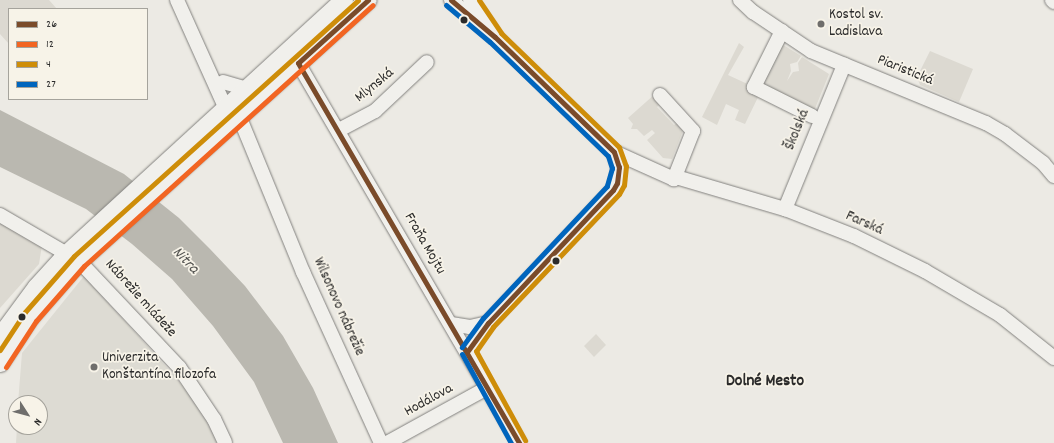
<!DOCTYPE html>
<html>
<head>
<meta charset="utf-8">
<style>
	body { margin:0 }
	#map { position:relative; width:1054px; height:443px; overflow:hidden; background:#eceae4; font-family:Dekko,sans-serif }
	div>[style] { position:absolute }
	.built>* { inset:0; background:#dddbd3 }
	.green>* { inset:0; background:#dcd9d1 }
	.water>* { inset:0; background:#bab8b0 }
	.roads { filter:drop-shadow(0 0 1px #82817e) drop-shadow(0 0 1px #82817e) }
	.minor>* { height:14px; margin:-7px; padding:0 7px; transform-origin:7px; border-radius:7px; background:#f1f0ec }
	.major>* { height:18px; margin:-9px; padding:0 9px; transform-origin:9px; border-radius:9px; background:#f1f0ec }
	.bus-1>* { height:5px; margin:-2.5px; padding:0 2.5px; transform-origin:2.5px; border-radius:2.5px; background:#7a4b2a }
	.bus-2>* { height:5px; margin:-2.5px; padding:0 2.5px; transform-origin:2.5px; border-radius:2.5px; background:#f26522 }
	.bus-3>* { height:5px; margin:-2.5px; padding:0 2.5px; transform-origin:2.5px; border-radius:2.5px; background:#ce8d09 }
	.bus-4>* { height:5px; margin:-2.5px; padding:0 2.5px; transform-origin:2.5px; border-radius:2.5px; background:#0065bd }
	.dots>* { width:11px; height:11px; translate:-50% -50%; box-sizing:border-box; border:2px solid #f7f3e8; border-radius:50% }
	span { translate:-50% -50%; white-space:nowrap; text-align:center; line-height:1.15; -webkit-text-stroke:3.5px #f7f3e8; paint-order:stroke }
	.poi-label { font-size:15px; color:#2b2b2b }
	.left { translate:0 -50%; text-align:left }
	.street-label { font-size:15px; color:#2b2b2b }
	.water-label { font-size:16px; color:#555552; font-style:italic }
	.quarter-label { font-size:17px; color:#2b2b2b; font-weight:700 }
	.legend { position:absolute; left:8px; top:8px; width:140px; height:92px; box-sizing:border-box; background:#f7f3e8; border:1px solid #a5a39c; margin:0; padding:5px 7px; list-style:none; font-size:12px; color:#2b2b2b }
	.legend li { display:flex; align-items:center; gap:8px; height:20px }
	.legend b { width:20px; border:1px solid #a5a39c }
	.north { position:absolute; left:8px; top:395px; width:40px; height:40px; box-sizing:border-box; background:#f7f3e8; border:1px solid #a5a39c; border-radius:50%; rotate:126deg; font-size:11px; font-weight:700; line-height:16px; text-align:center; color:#2b2b2b }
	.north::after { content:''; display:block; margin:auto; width:14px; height:18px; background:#6f6e6c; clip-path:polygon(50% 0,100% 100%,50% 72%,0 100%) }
</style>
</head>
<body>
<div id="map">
	<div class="built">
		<i style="clip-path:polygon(84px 276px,179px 381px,209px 422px,219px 443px,16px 443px,17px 427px,40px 427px,40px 403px,18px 403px,22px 353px)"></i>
	</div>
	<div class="green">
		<i style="clip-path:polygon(0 0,49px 0,57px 9px,9px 9px,9px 44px,0 34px)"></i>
		<i style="clip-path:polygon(777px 41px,801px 56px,797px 62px,790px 64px,791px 71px,787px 81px,793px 72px,799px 71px,798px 63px,802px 57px,829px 74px,812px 116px,761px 91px,745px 124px,735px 120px,739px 110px,726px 104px,717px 125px,702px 117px,739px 43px,744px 47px,728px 75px,754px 87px)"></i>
		<i style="clip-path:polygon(930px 51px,973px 69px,959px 102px,920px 85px,917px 77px)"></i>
		<i style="clip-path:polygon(655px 94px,662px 102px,657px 107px,674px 125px,679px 122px,684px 128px,672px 159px,663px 158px,647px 140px,655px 133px,652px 130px,644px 136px,637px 129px,631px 129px,633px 124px,628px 118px)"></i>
		<i style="clip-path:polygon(0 221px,42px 245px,39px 264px,0 308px)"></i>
		<i style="clip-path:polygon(596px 334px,606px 345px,594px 357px,584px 346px)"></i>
	</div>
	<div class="water">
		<i style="clip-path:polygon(0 110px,124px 174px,179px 218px,210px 249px,245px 286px,283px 336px,313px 388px,338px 443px,283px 443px,254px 382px,213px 326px,172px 279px,132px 244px,86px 209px,0 167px)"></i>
	</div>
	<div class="roads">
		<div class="minor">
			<i style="left:177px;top:0;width:120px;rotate:65.8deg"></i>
			<i style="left:451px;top:0;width:57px;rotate:40.1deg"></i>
			<i style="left:495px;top:37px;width:141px;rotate:44.1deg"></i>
			<i style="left:596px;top:135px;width:25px;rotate:43deg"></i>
			<i style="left:614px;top:152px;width:16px;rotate:72deg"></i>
			<i style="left:619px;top:167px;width:16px;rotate:97deg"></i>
			<i style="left:617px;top:183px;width:8px;rotate:120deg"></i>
			<i style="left:613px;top:190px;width:183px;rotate:133.2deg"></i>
			<i style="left:488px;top:323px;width:34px;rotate:126deg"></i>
			<i style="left:470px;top:0;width:39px;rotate:55deg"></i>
			<i style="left:740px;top:0;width:18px;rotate:43deg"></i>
			<i style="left:753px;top:12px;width:70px;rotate:33.9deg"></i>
			<i style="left:811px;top:51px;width:189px;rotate:22.4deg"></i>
			<i style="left:986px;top:123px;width:22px;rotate:30deg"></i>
			<i style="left:1005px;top:134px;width:48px;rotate:37.3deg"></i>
			<i style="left:1043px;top:163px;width:17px;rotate:50deg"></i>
			<i style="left:1052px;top:0;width:3px;rotate:45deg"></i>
			<i style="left:782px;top:31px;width:63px;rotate:116.6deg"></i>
			<i style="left:754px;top:87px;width:65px;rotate:26.6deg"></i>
			<i style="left:298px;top:63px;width:440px;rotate:59.8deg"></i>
			<i style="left:223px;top:82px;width:25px;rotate:16deg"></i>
			<i style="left:660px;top:95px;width:49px;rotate:47.5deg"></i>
			<i style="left:693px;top:131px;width:52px;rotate:111.6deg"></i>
			<i style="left:239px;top:116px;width:169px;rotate:67.7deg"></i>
			<i style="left:303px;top:272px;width:188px;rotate:65.5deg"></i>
			<i style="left:339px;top:130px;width:41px;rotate:-27.8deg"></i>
			<i style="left:375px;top:111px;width:71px;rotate:-43.3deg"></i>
			<i style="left:614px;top:152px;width:66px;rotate:24.2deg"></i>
			<i style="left:674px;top:179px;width:3px;rotate:-45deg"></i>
			<i style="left:676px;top:177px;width:114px;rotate:16.4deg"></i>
			<i style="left:785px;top:209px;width:74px;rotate:21.4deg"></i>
			<i style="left:854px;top:236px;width:79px;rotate:26.2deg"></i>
			<i style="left:925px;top:271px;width:87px;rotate:30.4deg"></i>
			<i style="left:1000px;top:315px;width:69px;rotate:38.5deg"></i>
			<i style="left:785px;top:209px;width:156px;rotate:-67.7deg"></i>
			<i style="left:0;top:215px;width:78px;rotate:30.2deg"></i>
			<i style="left:79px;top:261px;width:146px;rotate:46.7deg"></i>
			<i style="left:179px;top:367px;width:63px;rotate:56.1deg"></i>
			<i style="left:214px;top:419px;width:26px;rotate:65deg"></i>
			<i style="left:451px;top:324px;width:19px;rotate:9deg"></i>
			<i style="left:470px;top:327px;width:18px;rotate:-13deg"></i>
			<i style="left:387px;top:443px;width:114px;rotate:-28.8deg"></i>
		</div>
		<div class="major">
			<i style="left:0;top:337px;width:62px;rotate:-53.5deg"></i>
			<i style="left:37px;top:287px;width:45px;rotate:-47.7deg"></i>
			<i style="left:67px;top:254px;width:376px;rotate:-42.5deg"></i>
			<i style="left:0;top:363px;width:55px;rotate:-56.9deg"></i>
			<i style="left:30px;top:317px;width:74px;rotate:-48.8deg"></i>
			<i style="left:79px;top:261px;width:389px;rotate:-42.1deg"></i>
		</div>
	</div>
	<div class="bus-1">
		<i style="left:368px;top:0;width:94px;rotate:138deg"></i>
		<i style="left:298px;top:63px;width:440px;rotate:59.8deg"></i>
		<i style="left:451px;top:0;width:57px;rotate:40.1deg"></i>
		<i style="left:495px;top:37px;width:165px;rotate:44deg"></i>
		<i style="left:614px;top:152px;width:16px;rotate:72deg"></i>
		<i style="left:619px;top:167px;width:16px;rotate:97deg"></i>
		<i style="left:617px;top:183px;width:8px;rotate:120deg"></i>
		<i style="left:613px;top:190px;width:183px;rotate:133.2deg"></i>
		<i style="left:488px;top:323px;width:34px;rotate:126deg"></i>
	</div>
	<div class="bus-2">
		<i style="left:6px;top:367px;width:55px;rotate:-56.9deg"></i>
		<i style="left:36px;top:321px;width:73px;rotate:-48.9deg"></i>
		<i style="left:84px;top:266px;width:389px;rotate:-42.1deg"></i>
	</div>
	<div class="bus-3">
		<i style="left:479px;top:0;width:40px;rotate:56deg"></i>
		<i style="left:501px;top:33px;width:164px;rotate:44deg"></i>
		<i style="left:619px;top:147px;width:20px;rotate:70deg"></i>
		<i style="left:626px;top:166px;width:19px;rotate:96deg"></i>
		<i style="left:624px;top:185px;width:10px;rotate:119deg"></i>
		<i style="left:619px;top:194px;width:183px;rotate:133.5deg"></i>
		<i style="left:493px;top:327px;width:29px;rotate:125deg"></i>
		<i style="left:476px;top:351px;width:102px;rotate:61.2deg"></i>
		<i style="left:0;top:350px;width:45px;rotate:-56.7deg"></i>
		<i style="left:25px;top:312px;width:74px;rotate:-48.8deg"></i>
		<i style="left:74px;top:256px;width:382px;rotate:-42deg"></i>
	</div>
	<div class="bus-4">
		<i style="left:446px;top:5px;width:57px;rotate:40.1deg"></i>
		<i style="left:490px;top:42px;width:164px;rotate:44deg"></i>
		<i style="left:608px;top:156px;width:13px;rotate:72deg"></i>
		<i style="left:612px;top:168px;width:19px;rotate:106deg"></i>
		<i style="left:607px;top:186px;width:181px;rotate:133.2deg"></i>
		<i style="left:483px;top:318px;width:36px;rotate:126deg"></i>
		<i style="left:462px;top:354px;width:102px;rotate:61.2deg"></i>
	</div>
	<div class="dots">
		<i style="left:464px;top:20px;background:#2b2b2b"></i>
		<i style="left:821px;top:24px;background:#6f6e6c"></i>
		<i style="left:556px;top:261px;background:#2b2b2b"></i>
		<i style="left:22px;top:317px;background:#2b2b2b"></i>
		<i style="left:94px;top:367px;background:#6f6e6c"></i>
	</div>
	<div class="poi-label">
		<span class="left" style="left:829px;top:24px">Kostol sv.<br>Ladislava</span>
		<span class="left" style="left:102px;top:367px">Univerzita<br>Konštantína filozofa</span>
	</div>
	<div class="street-label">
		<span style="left:905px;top:71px;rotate:22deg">Piaristická</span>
		<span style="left:375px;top:86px;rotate:-39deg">Mlynská</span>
		<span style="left:798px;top:130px;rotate:-68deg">Školská</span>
		<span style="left:864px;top:224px;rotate:24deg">Farská</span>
		<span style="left:424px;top:244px;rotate:60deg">Fraňa Mojtu</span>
		<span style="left:140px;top:299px;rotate:48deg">Nábrežie mládeže</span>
		<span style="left:338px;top:307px;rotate:66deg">Wilsonovo nábrežie</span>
		<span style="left:429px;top:401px;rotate:-29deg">Hodálova</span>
	</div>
	<div class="water-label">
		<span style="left:185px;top:261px;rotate:46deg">Nitra</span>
	</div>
	<div class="quarter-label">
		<span style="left:765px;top:383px">Dolné Mesto</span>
	</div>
	<ul class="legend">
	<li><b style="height:5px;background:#7a4b2a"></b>26</li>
	<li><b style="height:5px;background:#f26522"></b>12</li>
	<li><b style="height:5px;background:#ce8d09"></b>4</li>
	<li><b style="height:5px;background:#0065bd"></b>27</li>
	</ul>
	<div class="north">N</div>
</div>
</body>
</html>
